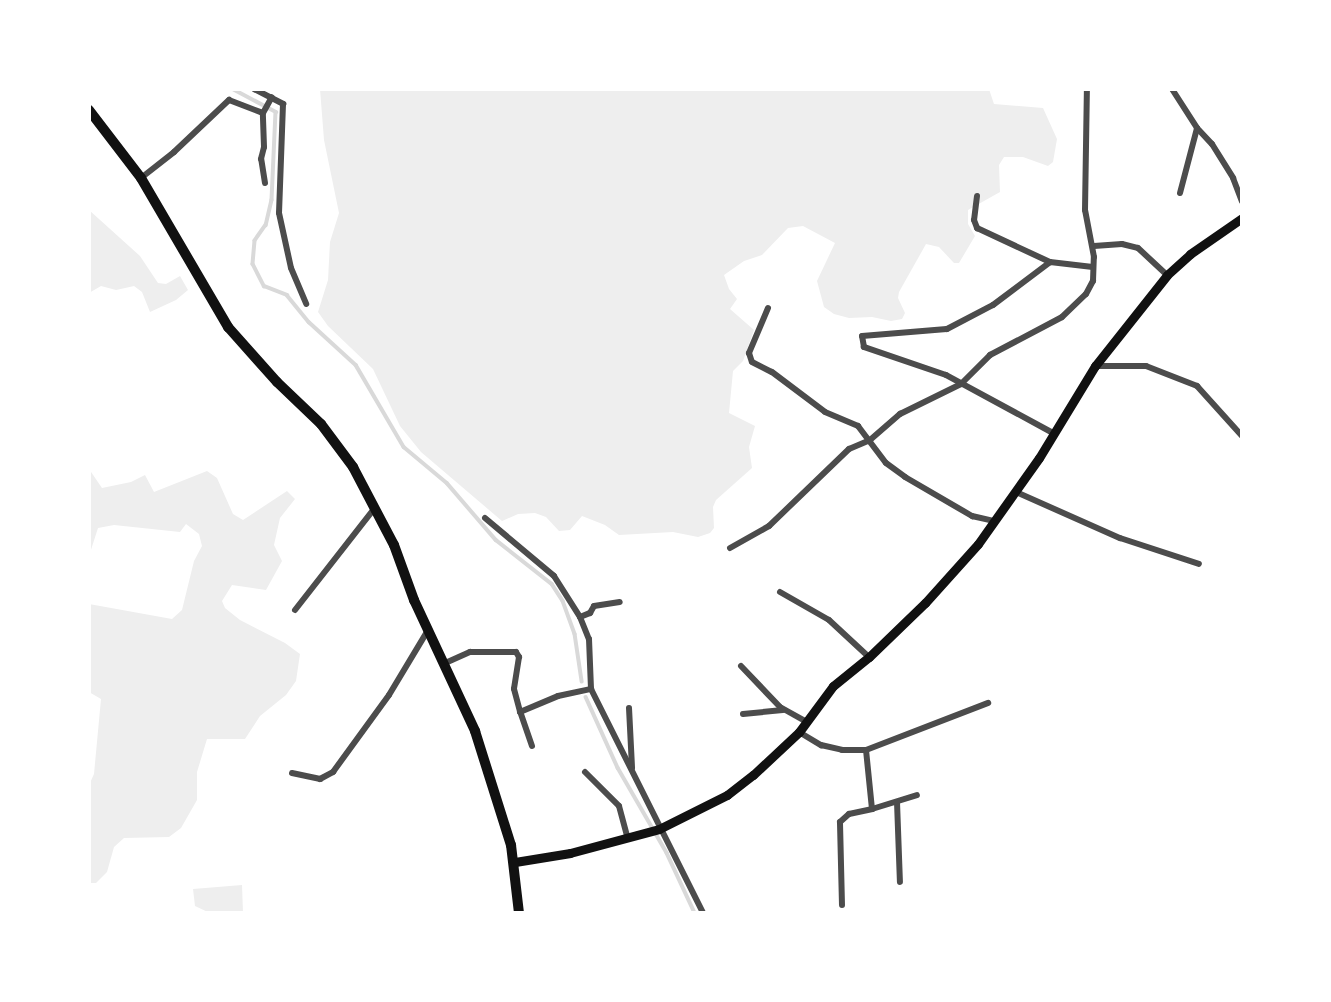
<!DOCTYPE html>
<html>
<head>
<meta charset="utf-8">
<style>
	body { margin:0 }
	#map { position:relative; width:1331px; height:1002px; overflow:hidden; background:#fff; font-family:"Space Grotesk",sans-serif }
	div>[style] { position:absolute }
	.green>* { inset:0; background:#eee }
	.stream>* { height:3.5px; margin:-1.75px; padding:0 1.75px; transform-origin:1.75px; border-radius:1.75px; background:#d9d9d9 }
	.minor>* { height:6px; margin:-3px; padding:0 3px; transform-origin:3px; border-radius:3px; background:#4c4c4c }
	.primary>* { height:9px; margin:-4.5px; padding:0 4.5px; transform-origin:4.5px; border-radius:4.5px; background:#111 }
	.trunk>* { height:10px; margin:-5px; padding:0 5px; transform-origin:5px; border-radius:5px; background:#111 }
	span { translate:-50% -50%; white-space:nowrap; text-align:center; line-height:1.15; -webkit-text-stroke:7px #fff; paint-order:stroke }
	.frame { position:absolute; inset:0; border:91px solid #fff; pointer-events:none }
</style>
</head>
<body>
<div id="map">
	<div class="green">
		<i style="clip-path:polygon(320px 89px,989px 89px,994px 104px,1043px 108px,1057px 139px,1053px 162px,1048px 166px,1023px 157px,1004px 157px,999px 165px,1000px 192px,968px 210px,968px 224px,975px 236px,959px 263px,954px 263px,939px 247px,926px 244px,899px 292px,898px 298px,905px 313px,902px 319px,891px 321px,872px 317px,849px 318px,834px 314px,824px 307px,817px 281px,835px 243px,803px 226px,788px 228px,762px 255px,744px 261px,724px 275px,729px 289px,737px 299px,730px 309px,754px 330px,743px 361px,733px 371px,729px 413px,755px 426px,749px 447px,752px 468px,716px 500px,713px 507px,714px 528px,710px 533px,698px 537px,673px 532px,619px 535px,605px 525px,582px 516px,570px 530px,559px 531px,546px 517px,535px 513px,518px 514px,502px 521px,421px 452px,400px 426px,373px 369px,328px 326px,318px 312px,328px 280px,330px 242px,339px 213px,324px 140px)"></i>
		<i style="clip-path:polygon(89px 210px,140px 256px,158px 283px,166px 284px,180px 276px,188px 290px,176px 300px,150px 312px,142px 292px,134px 286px,116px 290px,101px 286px,89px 293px)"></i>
		<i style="clip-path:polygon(89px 469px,102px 488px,131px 482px,145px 475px,154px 492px,207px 471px,217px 478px,233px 514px,243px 520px,287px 491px,295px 499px,280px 518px,274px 545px,282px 561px,266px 590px,232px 585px,222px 601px,225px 608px,240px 620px,285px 643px,300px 654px,296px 681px,286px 695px,260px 716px,245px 739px,207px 739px,197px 772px,197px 800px,181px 828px,169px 837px,124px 838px,114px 847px,107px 872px,96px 883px,89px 883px,89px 785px,94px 774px,101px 699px,89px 692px,89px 604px,172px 619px,182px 610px,194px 561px,202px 546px,199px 534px,186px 524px,180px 532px,114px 525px,98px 528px,89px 556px)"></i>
		<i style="clip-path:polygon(242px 885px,243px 913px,210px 913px,195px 906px,193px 889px)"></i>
	</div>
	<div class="stream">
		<i style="left:233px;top:89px;width:49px;rotate:28.1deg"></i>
		<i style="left:276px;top:112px;width:88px;rotate:92.6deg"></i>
		<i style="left:272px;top:200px;width:26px;rotate:103deg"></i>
		<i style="left:266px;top:225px;width:19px;rotate:125deg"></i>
		<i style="left:255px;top:241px;width:23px;rotate:95deg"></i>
		<i style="left:253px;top:264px;width:25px;rotate:63deg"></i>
		<i style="left:264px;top:286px;width:25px;rotate:21deg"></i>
		<i style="left:287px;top:295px;width:35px;rotate:51deg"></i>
		<i style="left:309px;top:322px;width:64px;rotate:42.5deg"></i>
		<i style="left:356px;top:365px;width:95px;rotate:59.7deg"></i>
		<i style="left:404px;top:447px;width:56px;rotate:39.9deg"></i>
		<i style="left:447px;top:483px;width:75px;rotate:49.3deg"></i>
		<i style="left:496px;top:540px;width:71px;rotate:38.2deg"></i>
		<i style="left:552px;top:584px;width:20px;rotate:57deg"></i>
		<i style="left:563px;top:601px;width:35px;rotate:70deg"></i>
		<i style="left:575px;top:634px;width:48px;rotate:81.5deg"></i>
		<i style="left:586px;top:697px;width:78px;rotate:65.7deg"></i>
		<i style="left:618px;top:768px;width:98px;rotate:60deg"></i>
		<i style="left:667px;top:853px;width:66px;rotate:65deg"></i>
	</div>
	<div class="minor">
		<i style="left:254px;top:89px;width:33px;rotate:27deg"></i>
		<i style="left:283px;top:104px;width:109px;rotate:92.1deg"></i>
		<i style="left:279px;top:213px;width:56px;rotate:77.7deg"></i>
		<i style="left:291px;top:268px;width:39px;rotate:67deg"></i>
		<i style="left:1172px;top:89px;width:46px;rotate:57.3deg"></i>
		<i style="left:1197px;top:128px;width:22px;rotate:47deg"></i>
		<i style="left:1212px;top:144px;width:40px;rotate:58deg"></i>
		<i style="left:1233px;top:178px;width:25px;rotate:69deg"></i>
		<i style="left:141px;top:178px;width:42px;rotate:-38.2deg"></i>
		<i style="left:174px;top:152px;width:76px;rotate:-43.4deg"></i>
		<i style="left:229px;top:100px;width:36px;rotate:21deg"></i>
		<i style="left:265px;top:183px;width:24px;rotate:-99deg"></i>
		<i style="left:261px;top:159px;width:12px;rotate:-76deg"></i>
		<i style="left:264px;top:147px;width:34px;rotate:-92deg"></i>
		<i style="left:263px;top:113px;width:18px;rotate:-61deg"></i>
		<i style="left:1180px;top:193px;width:67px;rotate:-75.3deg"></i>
		<i style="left:977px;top:196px;width:24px;rotate:97deg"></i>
		<i style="left:974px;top:220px;width:9px;rotate:69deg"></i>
		<i style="left:977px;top:228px;width:81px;rotate:25deg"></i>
		<i style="left:1094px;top:246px;width:28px;rotate:-4deg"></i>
		<i style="left:1122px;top:244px;width:16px;rotate:14deg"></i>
		<i style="left:1138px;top:248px;width:40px;rotate:43deg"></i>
		<i style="left:768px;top:308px;width:49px;rotate:112.9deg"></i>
		<i style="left:749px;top:353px;width:9px;rotate:72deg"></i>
		<i style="left:752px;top:362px;width:22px;rotate:27deg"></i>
		<i style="left:772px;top:372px;width:66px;rotate:37deg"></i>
		<i style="left:825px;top:412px;width:36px;rotate:23deg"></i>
		<i style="left:858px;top:426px;width:46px;rotate:52.9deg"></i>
		<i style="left:886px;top:463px;width:24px;rotate:36deg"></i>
		<i style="left:905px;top:477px;width:78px;rotate:30.2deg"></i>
		<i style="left:972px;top:516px;width:22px;rotate:13deg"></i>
		<i style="left:1095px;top:366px;width:51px"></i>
		<i style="left:1146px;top:366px;width:55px;rotate:21.4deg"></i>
		<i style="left:1197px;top:386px;width:67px;rotate:48deg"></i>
		<i style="left:1053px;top:433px;width:122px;rotate:-151.5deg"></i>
		<i style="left:946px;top:375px;width:87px;rotate:-161.1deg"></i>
		<i style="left:864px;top:347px;width:11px;rotate:-100deg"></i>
		<i style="left:862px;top:336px;width:85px;rotate:-4.7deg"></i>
		<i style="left:947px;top:329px;width:52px;rotate:-27.6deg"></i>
		<i style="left:993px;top:305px;width:71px;rotate:-37deg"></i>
		<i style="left:1050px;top:262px;width:43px;rotate:6.6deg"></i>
		<i style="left:1016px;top:492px;width:114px;rotate:23.9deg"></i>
		<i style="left:1120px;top:538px;width:83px;rotate:18.2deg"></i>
		<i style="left:485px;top:518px;width:90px;rotate:40deg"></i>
		<i style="left:554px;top:576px;width:49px;rotate:57.6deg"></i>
		<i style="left:580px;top:617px;width:24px;rotate:68deg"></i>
		<i style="left:589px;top:639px;width:50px;rotate:87.7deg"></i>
		<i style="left:591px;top:689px;width:250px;rotate:63.4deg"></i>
		<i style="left:730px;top:548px;width:45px;rotate:-29.4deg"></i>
		<i style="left:769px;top:526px;width:111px;rotate:-43.9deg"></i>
		<i style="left:849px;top:449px;width:23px;rotate:-23deg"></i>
		<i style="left:870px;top:440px;width:40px;rotate:-41deg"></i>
		<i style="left:900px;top:414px;width:68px;rotate:-26.2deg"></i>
		<i style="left:961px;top:384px;width:41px;rotate:-45deg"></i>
		<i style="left:990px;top:355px;width:81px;rotate:-27.8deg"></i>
		<i style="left:1062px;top:317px;width:33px;rotate:-44deg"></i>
		<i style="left:1086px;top:294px;width:15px;rotate:-62deg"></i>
		<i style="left:1093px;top:281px;width:24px;rotate:-88deg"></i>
		<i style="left:1094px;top:257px;width:48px;rotate:-100.8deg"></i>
		<i style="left:1085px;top:210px;width:121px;rotate:-89.1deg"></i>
		<i style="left:780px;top:592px;width:56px;rotate:29.7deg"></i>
		<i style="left:829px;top:620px;width:54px;rotate:42.8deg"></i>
		<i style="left:295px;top:610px;width:128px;rotate:-52deg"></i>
		<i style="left:580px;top:617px;width:11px;rotate:-22deg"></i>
		<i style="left:590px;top:613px;width:8px;rotate:-60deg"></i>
		<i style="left:594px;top:606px;width:26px;rotate:-9deg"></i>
		<i style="left:443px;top:664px;width:30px;rotate:-24deg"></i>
		<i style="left:470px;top:652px;width:46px"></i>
		<i style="left:516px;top:652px;width:6px;rotate:59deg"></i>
		<i style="left:519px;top:657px;width:32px;rotate:99deg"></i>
		<i style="left:514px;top:689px;width:24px;rotate:75deg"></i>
		<i style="left:741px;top:666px;width:57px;rotate:46.4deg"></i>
		<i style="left:780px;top:707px;width:31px;rotate:29deg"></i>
		<i style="left:629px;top:708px;width:60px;rotate:87.1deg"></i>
		<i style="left:743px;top:714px;width:40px;rotate:-5.7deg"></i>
		<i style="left:799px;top:732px;width:26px;rotate:31deg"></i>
		<i style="left:821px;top:745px;width:22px;rotate:13deg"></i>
		<i style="left:842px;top:750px;width:24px"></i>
		<i style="left:866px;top:750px;width:131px;rotate:-21.1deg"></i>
		<i style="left:532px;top:746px;width:36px;rotate:-109deg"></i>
		<i style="left:520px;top:712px;width:41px;rotate:-22.8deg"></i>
		<i style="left:558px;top:696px;width:34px;rotate:-12deg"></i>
		<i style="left:585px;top:772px;width:48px;rotate:45deg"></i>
		<i style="left:619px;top:806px;width:34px;rotate:75deg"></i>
		<i style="left:292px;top:773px;width:29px;rotate:12deg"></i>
		<i style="left:320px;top:779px;width:15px;rotate:-28deg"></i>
		<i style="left:333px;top:772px;width:95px;rotate:-54deg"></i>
		<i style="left:389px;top:695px;width:76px;rotate:-59deg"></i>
		<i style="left:897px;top:802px;width:80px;rotate:87.9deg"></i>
		<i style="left:872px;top:809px;width:47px;rotate:-17.3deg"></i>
		<i style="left:842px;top:905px;width:83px;rotate:-91.4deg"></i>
		<i style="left:840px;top:822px;width:12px;rotate:-42deg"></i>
		<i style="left:849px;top:814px;width:24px;rotate:-12deg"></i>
		<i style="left:872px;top:809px;width:59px;rotate:-95.8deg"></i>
	</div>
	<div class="primary">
		<i style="left:515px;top:862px;width:56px;rotate:-9.3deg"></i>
		<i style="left:570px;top:853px;width:92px;rotate:-15.1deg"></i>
		<i style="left:659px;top:829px;width:76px;rotate:-26.6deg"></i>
		<i style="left:727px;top:795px;width:33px;rotate:-38deg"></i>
		<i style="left:753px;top:775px;width:63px;rotate:-43.1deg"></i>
		<i style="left:799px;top:732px;width:57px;rotate:-53.5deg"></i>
		<i style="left:833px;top:686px;width:46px;rotate:-38.9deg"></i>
		<i style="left:869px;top:657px;width:78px;rotate:-44deg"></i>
		<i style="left:925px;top:603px;width:79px;rotate:-48.1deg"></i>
		<i style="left:978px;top:544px;width:105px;rotate:-54.7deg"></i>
		<i style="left:1039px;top:458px;width:108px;rotate:-58.7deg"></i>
		<i style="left:1095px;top:366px;width:116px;rotate:-51.6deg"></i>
		<i style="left:1167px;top:275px;width:31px;rotate:-42deg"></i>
		<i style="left:1190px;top:254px;width:63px;rotate:-34.7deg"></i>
	</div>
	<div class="trunk">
		<i style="left:89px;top:110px;width:86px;rotate:52.6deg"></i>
		<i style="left:141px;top:178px;width:173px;rotate:59.7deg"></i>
		<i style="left:228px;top:327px;width:74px;rotate:48.3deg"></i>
		<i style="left:277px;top:382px;width:61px;rotate:43.7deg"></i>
		<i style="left:321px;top:424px;width:54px;rotate:53.3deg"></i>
		<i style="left:353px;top:467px;width:88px;rotate:62.3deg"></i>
		<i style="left:394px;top:545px;width:59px;rotate:70deg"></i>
		<i style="left:414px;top:600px;width:145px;rotate:65deg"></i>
		<i style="left:475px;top:731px;width:120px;rotate:72.5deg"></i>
		<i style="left:511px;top:845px;width:68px;rotate:83.3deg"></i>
	</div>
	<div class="frame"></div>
</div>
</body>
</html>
